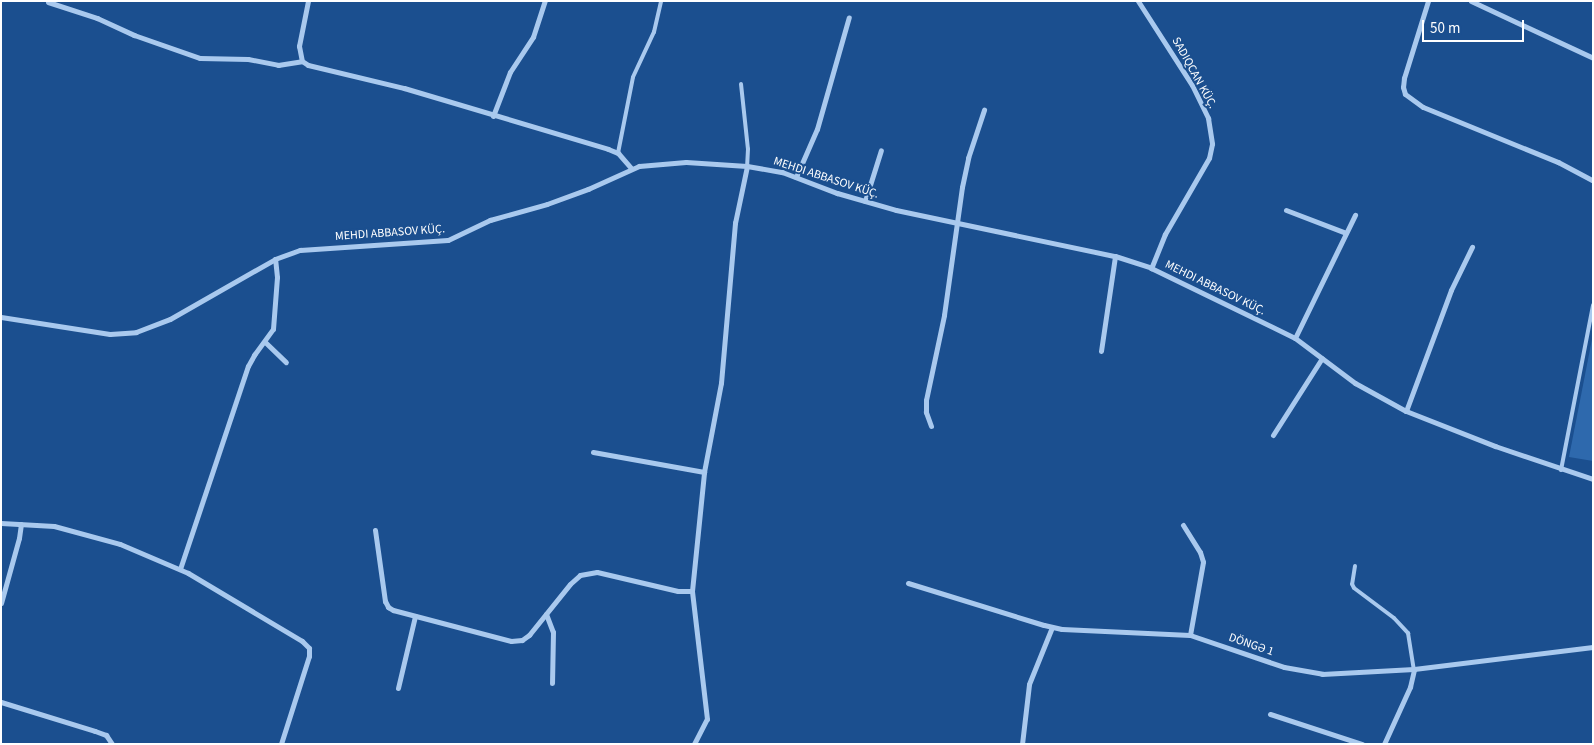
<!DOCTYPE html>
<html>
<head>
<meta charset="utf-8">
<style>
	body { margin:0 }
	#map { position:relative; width:1594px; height:745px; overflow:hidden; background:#1b4f8f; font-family:"Source Sans 3",sans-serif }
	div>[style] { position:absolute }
	.green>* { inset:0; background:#2e69ad }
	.service>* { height:4px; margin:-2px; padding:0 2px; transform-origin:2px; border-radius:2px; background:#a9c9ee }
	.minor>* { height:5px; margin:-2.5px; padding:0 2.5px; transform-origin:2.5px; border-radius:2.5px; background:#a9c9ee }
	span { translate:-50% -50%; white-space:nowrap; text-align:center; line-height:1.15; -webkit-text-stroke:4px #1b4f8f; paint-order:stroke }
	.street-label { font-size:12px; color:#fff }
	.frame { position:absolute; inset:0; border:2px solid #fff; pointer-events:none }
	.scale { position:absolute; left:1422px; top:20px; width:102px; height:22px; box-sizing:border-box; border:2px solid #fff; border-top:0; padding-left:6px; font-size:15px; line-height:18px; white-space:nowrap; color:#fff; -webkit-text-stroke:4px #1b4f8f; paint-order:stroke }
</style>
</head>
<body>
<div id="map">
	<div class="green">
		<i style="clip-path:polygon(1593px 334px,1593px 461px,1569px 457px)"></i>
	</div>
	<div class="service">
		<i style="left:741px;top:84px;width:65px;rotate:83.9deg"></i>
		<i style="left:748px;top:149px;width:17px;rotate:93deg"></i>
		<i style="left:618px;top:153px;width:77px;rotate:-78.8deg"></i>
		<i style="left:633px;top:77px;width:50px;rotate:-65deg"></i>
		<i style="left:654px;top:32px;width:32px;rotate:-77deg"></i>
		<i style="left:1561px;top:470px;width:168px;rotate:-79deg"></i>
		<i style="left:1355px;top:566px;width:18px;rotate:99deg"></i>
		<i style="left:1352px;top:584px;width:4px;rotate:63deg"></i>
		<i style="left:1354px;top:588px;width:50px;rotate:36.9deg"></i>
		<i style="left:1394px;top:618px;width:21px;rotate:47deg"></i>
		<i style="left:1408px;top:633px;width:36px;rotate:81deg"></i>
	</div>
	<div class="minor">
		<i style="left:308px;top:1px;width:46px;rotate:101.3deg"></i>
		<i style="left:299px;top:46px;width:15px;rotate:79deg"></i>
		<i style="left:302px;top:61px;width:7px;rotate:34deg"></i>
		<i style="left:308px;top:65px;width:99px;rotate:13.5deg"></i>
		<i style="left:404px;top:88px;width:213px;rotate:16.6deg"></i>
		<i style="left:608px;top:149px;width:11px;rotate:22deg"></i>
		<i style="left:618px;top:153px;width:20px;rotate:49deg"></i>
		<i style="left:1138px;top:1px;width:100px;rotate:57.3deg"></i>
		<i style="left:1192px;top:85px;width:37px;rotate:64deg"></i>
		<i style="left:1208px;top:118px;width:26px;rotate:81deg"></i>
		<i style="left:1212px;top:144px;width:14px;rotate:102deg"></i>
		<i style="left:1209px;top:158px;width:88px;rotate:120.1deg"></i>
		<i style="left:1165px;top:234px;width:37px;rotate:112deg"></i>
		<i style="left:1428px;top:1px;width:81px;rotate:107.3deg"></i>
		<i style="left:1404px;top:78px;width:9px;rotate:96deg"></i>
		<i style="left:1403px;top:87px;width:7px;rotate:74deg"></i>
		<i style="left:1405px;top:94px;width:22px;rotate:36deg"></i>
		<i style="left:1423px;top:107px;width:146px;rotate:22.2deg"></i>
		<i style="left:1558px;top:162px;width:40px;rotate:28deg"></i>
		<i style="left:1471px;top:1px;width:135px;rotate:25deg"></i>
		<i style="left:48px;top:2px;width:52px;rotate:18.1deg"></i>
		<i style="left:97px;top:18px;width:41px;rotate:24.7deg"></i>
		<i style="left:134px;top:35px;width:70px;rotate:19.2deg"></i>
		<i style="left:200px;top:58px;width:48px;rotate:1.2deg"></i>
		<i style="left:248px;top:59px;width:31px;rotate:11deg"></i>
		<i style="left:278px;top:65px;width:24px;rotate:-9deg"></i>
		<i style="left:493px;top:116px;width:47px;rotate:-68.9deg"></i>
		<i style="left:510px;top:72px;width:42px;rotate:-56.7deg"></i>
		<i style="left:533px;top:37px;width:38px;rotate:-72deg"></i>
		<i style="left:796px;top:177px;width:52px;rotate:-66.4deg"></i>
		<i style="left:817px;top:129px;width:116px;rotate:-74.1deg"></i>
		<i style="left:865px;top:201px;width:53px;rotate:-72.6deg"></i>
		<i style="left:1286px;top:210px;width:64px;rotate:21deg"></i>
		<i style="left:1px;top:317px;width:110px;rotate:8.9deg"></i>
		<i style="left:110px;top:334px;width:26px;rotate:-4deg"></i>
		<i style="left:136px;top:332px;width:36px;rotate:-21deg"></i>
		<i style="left:170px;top:319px;width:121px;rotate:-29.7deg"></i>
		<i style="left:275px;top:259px;width:27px;rotate:-20deg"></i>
		<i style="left:300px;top:250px;width:148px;rotate:-3.9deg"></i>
		<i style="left:448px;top:240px;width:47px;rotate:-25.5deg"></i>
		<i style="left:490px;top:220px;width:59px;rotate:-15.7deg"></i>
		<i style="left:547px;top:204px;width:44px;rotate:-20.1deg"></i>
		<i style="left:588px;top:189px;width:56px;rotate:-24.3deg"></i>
		<i style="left:639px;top:166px;width:47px;rotate:-4.9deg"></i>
		<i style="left:686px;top:162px;width:61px;rotate:3.8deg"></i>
		<i style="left:747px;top:166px;width:36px;rotate:10deg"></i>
		<i style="left:782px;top:172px;width:59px;rotate:20.9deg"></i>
		<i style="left:837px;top:193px;width:61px;rotate:16.1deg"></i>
		<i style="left:896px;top:210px;width:224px;rotate:11.9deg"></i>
		<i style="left:1115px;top:256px;width:38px;rotate:18deg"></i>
		<i style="left:1151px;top:268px;width:160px;rotate:25.9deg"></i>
		<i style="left:1295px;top:338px;width:75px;rotate:36.9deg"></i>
		<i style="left:1355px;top:383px;width:58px;rotate:28.8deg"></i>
		<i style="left:1406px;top:411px;width:96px;rotate:21.5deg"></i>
		<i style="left:1495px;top:446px;width:103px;rotate:18.6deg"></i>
		<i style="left:1295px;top:338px;width:137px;rotate:-64deg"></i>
		<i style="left:265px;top:342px;width:29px;rotate:44deg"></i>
		<i style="left:1101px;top:351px;width:96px;rotate:-81.6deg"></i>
		<i style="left:1406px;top:411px;width:129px;rotate:-69.6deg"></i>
		<i style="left:1451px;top:290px;width:48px;rotate:-64deg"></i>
		<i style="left:931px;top:426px;width:15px;rotate:-110deg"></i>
		<i style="left:926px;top:412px;width:12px;rotate:-90deg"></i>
		<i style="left:926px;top:400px;width:87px;rotate:-78deg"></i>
		<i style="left:944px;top:315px;width:129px;rotate:-82deg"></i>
		<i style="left:962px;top:187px;width:30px;rotate:-78deg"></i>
		<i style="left:968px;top:158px;width:51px;rotate:-71.6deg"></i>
		<i style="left:1273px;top:435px;width:91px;rotate:-57.5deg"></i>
		<i style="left:593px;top:452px;width:113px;rotate:10.2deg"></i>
		<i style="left:1px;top:523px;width:53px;rotate:3.2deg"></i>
		<i style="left:54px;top:526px;width:68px;rotate:15.3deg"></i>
		<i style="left:120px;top:544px;width:74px;rotate:23.1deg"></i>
		<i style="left:188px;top:573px;width:133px;rotate:30.8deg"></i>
		<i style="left:302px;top:641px;width:10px;rotate:45deg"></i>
		<i style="left:309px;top:648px;width:8px;rotate:90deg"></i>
		<i style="left:309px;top:656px;width:92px;rotate:107.7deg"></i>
		<i style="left:1183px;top:525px;width:32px;rotate:58deg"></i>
		<i style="left:1200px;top:552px;width:10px;rotate:73deg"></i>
		<i style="left:1203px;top:562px;width:74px;rotate:100.1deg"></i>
		<i style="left:375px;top:530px;width:72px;rotate:82deg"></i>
		<i style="left:385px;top:601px;width:7px;rotate:63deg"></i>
		<i style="left:388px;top:607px;width:6px;rotate:31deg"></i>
		<i style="left:393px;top:610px;width:122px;rotate:14.7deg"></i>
		<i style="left:511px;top:641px;width:11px;rotate:-5deg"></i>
		<i style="left:522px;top:640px;width:9px;rotate:-36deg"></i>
		<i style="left:529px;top:635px;width:65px;rotate:-51.2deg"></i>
		<i style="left:570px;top:584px;width:13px;rotate:-42deg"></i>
		<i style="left:580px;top:575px;width:17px;rotate:-10deg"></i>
		<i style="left:597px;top:572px;width:83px;rotate:13.2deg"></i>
		<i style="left:678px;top:591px;width:14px"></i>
		<i style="left:180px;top:569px;width:214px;rotate:-71.5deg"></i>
		<i style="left:248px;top:366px;width:13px;rotate:-61deg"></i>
		<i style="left:254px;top:355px;width:32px;rotate:-54deg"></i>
		<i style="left:273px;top:329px;width:52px;rotate:-85.6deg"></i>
		<i style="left:277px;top:277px;width:18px;rotate:-96deg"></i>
		<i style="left:908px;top:583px;width:142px;rotate:17.2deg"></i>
		<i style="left:1044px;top:625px;width:18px;rotate:13deg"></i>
		<i style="left:1062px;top:629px;width:128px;rotate:2.7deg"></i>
		<i style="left:1190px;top:635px;width:99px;rotate:18.8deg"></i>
		<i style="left:1284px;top:667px;width:39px;rotate:10deg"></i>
		<i style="left:1322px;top:674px;width:92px;rotate:-3.1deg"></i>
		<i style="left:1414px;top:669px;width:180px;rotate:-7deg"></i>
		<i style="left:1px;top:603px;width:67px;rotate:-74.5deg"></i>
		<i style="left:19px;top:538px;width:14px;rotate:-82deg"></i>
		<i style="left:546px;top:614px;width:19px;rotate:69deg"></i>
		<i style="left:553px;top:632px;width:51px;rotate:91.1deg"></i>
		<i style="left:398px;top:688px;width:74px;rotate:-76.7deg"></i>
		<i style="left:1px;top:702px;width:98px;rotate:17.1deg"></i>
		<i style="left:95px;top:731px;width:12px;rotate:20deg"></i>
		<i style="left:106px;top:735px;width:11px;rotate:56deg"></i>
		<i style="left:1270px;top:714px;width:97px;rotate:18.1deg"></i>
		<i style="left:694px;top:744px;width:28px;rotate:-63deg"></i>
		<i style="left:707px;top:719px;width:129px;rotate:-96.7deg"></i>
		<i style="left:692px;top:591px;width:120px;rotate:-84.2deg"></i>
		<i style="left:704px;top:472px;width:91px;rotate:-79.2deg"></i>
		<i style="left:721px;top:383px;width:161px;rotate:-85deg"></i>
		<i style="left:735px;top:223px;width:58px;rotate:-78.1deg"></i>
		<i style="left:1022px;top:744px;width:60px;rotate:-83.3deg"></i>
		<i style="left:1029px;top:684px;width:61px;rotate:-68deg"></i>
		<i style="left:1384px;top:744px;width:63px;rotate:-65.5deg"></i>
		<i style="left:1410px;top:687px;width:18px;rotate:-77deg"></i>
	</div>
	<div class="street-label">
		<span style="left:1194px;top:73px;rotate:61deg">SADIQCAN KÜÇ.</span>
		<span style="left:826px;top:178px;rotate:18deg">MEHDI ABBASOV KÜÇ.</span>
		<span style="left:390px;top:233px;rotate:-4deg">MEHDI ABBASOV KÜÇ.</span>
		<span style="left:1215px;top:288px;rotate:26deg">MEHDI ABBASOV KÜÇ.</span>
		<span style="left:1251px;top:645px;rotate:19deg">DÖNGƏ 1</span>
	</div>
	<div class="frame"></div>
	<div class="scale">50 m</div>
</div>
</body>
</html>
